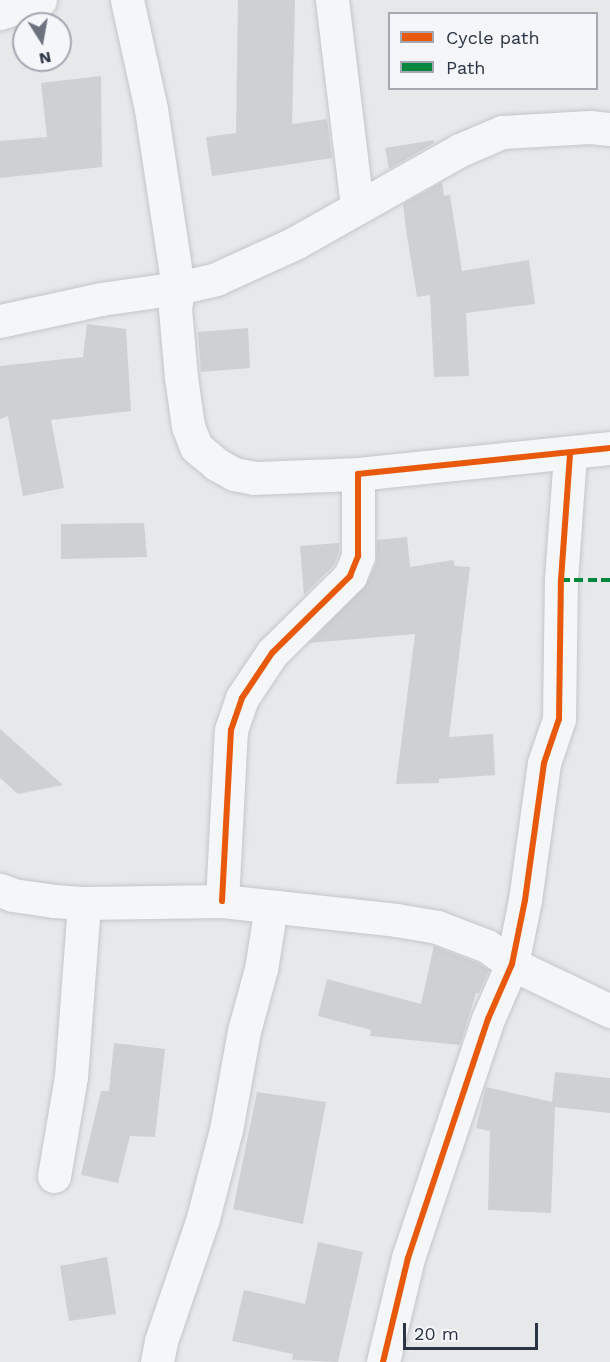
<!DOCTYPE html>
<html>
<head>
<meta charset="utf-8">
<style>
	body { margin:0 }
	#map { position:relative; width:610px; height:1362px; overflow:hidden; background:#e6e8ea; font-family:"Work Sans",sans-serif }
	div>[style] { position:absolute }
	.building>* { inset:0; background:#ced0d3 }
	.roads { filter:drop-shadow(0 0 2px #c4c6c8) drop-shadow(0 0 2px #c4c6c8) }
	.minor>* { height:33px; margin:-16.5px; padding:0 16.5px; transform-origin:16.5px; border-radius:16.5px; background:#f5f6f7 }
	.quiet>* { height:4.5px; margin-top:-2.25px; transform-origin:0; background:repeating-linear-gradient(90deg,#00873e 0 9px,transparent 0 13.5px) }
	.cycleway>* { height:6px; margin:-3px; padding:0 3px; transform-origin:3px; border-radius:3px; background:#e8590c }
	span { translate:-50% -50%; white-space:nowrap; text-align:center; line-height:1.15; -webkit-text-stroke:5px #f4f6f9; paint-order:stroke }
	.legend { position:absolute; left:388px; top:12px; width:210px; height:78px; box-sizing:border-box; background:#f4f6f9; border:2px solid #a4a8b1; margin:0; padding:8px 10px; list-style:none; font-size:18px; color:#2b3445 }
	.legend li { display:flex; align-items:center; gap:12px; height:30px }
	.legend b { width:30px; border:2px solid #a4a8b1 }
	.north { position:absolute; left:12px; top:12px; width:60px; height:60px; box-sizing:border-box; background:#f4f6f9; border:2px solid #a4a8b1; border-radius:50%; rotate:169deg; font-size:16px; font-weight:700; line-height:24px; text-align:center; color:#2b3445 }
	.north::after { content:''; display:block; margin:auto; width:21px; height:27px; background:#6c737f; clip-path:polygon(50% 0,100% 100%,50% 72%,0 100%) }
	.scale { position:absolute; left:403px; top:1323px; width:135px; height:27px; box-sizing:border-box; border:3px solid #2b3445; border-top:0; padding-left:8px; font-size:18px; line-height:21px; white-space:nowrap; color:#2b3445; -webkit-text-stroke:4px #f4f6f9; paint-order:stroke }
</style>
</head>
<body>
<div id="map">
	<div class="building">
		<i style="clip-path:polygon(238px 0,295px 0,292px 124px,327px 119px,332px 158px,212px 176px,206px 137px,236px 133px)"></i>
		<i style="clip-path:polygon(101px 76px,102px 167px,0 178px,0 141px,47px 137px,41px 83px)"></i>
		<i style="clip-path:polygon(434px 140px,434px 143px,389px 169px,385px 148px)"></i>
		<i style="clip-path:polygon(442px 182px,444px 196px,450px 195px,462px 271px,529px 260px,535px 304px,466px 313px,469px 376px,434px 377px,430px 295px,417px 297px,406px 230px,403px 204px)"></i>
		<i style="clip-path:polygon(87px 324px,126px 329px,131px 411px,51px 420px,64px 488px,23px 496px,8px 416px,0 419px,0 366px,83px 357px)"></i>
		<i style="clip-path:polygon(248px 328px,250px 368px,201px 372px,198px 332px)"></i>
		<i style="clip-path:polygon(144px 523px,147px 557px,61px 559px,61px 524px)"></i>
		<i style="clip-path:polygon(407px 537px,410px 567px,453px 560px,455px 566px,470px 567px,449px 737px,493px 734px,495px 775px,439px 779px,439px 783px,396px 784px,415px 634px,309px 643px,367px 583px,376px 563px,377px 540px)"></i>
		<i style="clip-path:polygon(339px 543px,339px 552px,334px 565px,304px 595px,300px 546px)"></i>
		<i style="clip-path:polygon(0 729px,63px 785px,18px 794px,0 778px)"></i>
		<i style="clip-path:polygon(434px 946px,478px 963px,489px 970px,479px 993px,476px 993px,460px 1045px,370px 1036px,371px 1030px,318px 1016px,327px 979px,421px 1004px)"></i>
		<i style="clip-path:polygon(114px 1043px,165px 1049px,155px 1137px,130px 1136px,118px 1183px,81px 1175px,101px 1091px,109px 1091px)"></i>
		<i style="clip-path:polygon(555px 1072px,610px 1078px,610px 1113px,555px 1107px,551px 1213px,488px 1210px,490px 1131px,476px 1128px,486px 1087px,552px 1102px)"></i>
		<i style="clip-path:polygon(257px 1092px,326px 1102px,303px 1224px,233px 1209px)"></i>
		<i style="clip-path:polygon(318px 1242px,363px 1252px,338px 1362px,292px 1360px,293px 1354px,232px 1341px,244px 1290px,305px 1304px)"></i>
		<i style="clip-path:polygon(107px 1257px,116px 1314px,69px 1321px,60px 1266px)"></i>
	</div>
	<div class="roads">
		<div class="minor">
			<i style="left:127px;top:0;width:112px;rotate:77.6deg"></i>
			<i style="left:151px;top:109px;width:181px;rotate:81.4deg"></i>
			<i style="left:178px;top:288px;width:21px;rotate:98deg"></i>
			<i style="left:175px;top:309px;width:68px;rotate:85deg"></i>
			<i style="left:181px;top:377px;width:49px;rotate:81.9deg"></i>
			<i style="left:188px;top:426px;width:22px;rotate:69deg"></i>
			<i style="left:196px;top:447px;width:26px;rotate:40deg"></i>
			<i style="left:216px;top:464px;width:21px;rotate:29deg"></i>
			<i style="left:234px;top:474px;width:20px;rotate:11deg"></i>
			<i style="left:254px;top:478px;width:104px;rotate:-2.2deg"></i>
			<i style="left:332px;top:0;width:209px;rotate:83.1deg"></i>
			<i style="left:0;top:13px;width:42px;rotate:-18deg"></i>
			<i style="left:0;top:321px;width:103px;rotate:-12.3deg"></i>
			<i style="left:101px;top:299px;width:78px;rotate:-8.1deg"></i>
			<i style="left:178px;top:288px;width:39px;rotate:-13deg"></i>
			<i style="left:216px;top:279px;width:87px;rotate:-24.5deg"></i>
			<i style="left:295px;top:243px;width:189px;rotate:-29.4deg"></i>
			<i style="left:460px;top:150px;width:46px;rotate:-23.2deg"></i>
			<i style="left:502px;top:132px;width:88px;rotate:-3.3deg"></i>
			<i style="left:590px;top:127px;width:20px;rotate:6deg"></i>
			<i style="left:0;top:890px;width:14px;rotate:21deg"></i>
			<i style="left:13px;top:895px;width:41px;rotate:8.3deg"></i>
			<i style="left:54px;top:901px;width:30px;rotate:4deg"></i>
			<i style="left:84px;top:903px;width:138px;rotate:-0.8deg"></i>
			<i style="left:222px;top:901px;width:175px;rotate:6.2deg"></i>
			<i style="left:396px;top:920px;width:42px;rotate:9.7deg"></i>
			<i style="left:437px;top:927px;width:53px;rotate:20.8deg"></i>
			<i style="left:487px;top:946px;width:31px;rotate:36deg"></i>
			<i style="left:512px;top:964px;width:109px;rotate:25.6deg"></i>
			<i style="left:222px;top:901px;width:171px;rotate:-87deg"></i>
			<i style="left:231px;top:730px;width:34px;rotate:-71deg"></i>
			<i style="left:242px;top:698px;width:54px;rotate:-56.3deg"></i>
			<i style="left:272px;top:653px;width:110px;rotate:-44.6deg"></i>
			<i style="left:350px;top:576px;width:22px;rotate:-68deg"></i>
			<i style="left:358px;top:556px;width:82px;rotate:-90deg"></i>
			<i style="left:358px;top:474px;width:253px;rotate:-5.9deg"></i>
			<i style="left:54px;top:1176px;width:100px;rotate:-80.3deg"></i>
			<i style="left:71px;top:1077px;width:174px;rotate:-85.7deg"></i>
			<i style="left:157px;top:1362px;width:21px;rotate:-79deg"></i>
			<i style="left:161px;top:1341px;width:130px;rotate:-71.1deg"></i>
			<i style="left:203px;top:1218px;width:91px;rotate:-75.4deg"></i>
			<i style="left:226px;top:1130px;width:101px;rotate:-79.7deg"></i>
			<i style="left:244px;top:1031px;width:64px;rotate:-74.7deg"></i>
			<i style="left:261px;top:969px;width:63px;rotate:-80.8deg"></i>
			<i style="left:383px;top:1362px;width:107px;rotate:-76.5deg"></i>
			<i style="left:408px;top:1258px;width:252px;rotate:-71.5deg"></i>
			<i style="left:488px;top:1019px;width:60px;rotate:-66.4deg"></i>
			<i style="left:512px;top:964px;width:65px;rotate:-78.5deg"></i>
			<i style="left:525px;top:900px;width:138px;rotate:-82.1deg"></i>
			<i style="left:544px;top:763px;width:46px;rotate:-71.2deg"></i>
			<i style="left:559px;top:719px;width:139px;rotate:-89.2deg"></i>
			<i style="left:561px;top:580px;width:126px;rotate:-85.9deg"></i>
		</div>
	</div>
	<div class="quiet">
		<i style="left:561px;top:580px;width:49px"></i>
	</div>
	<div class="cycleway">
		<i style="left:222px;top:901px;width:171px;rotate:-87deg"></i>
		<i style="left:231px;top:730px;width:34px;rotate:-71deg"></i>
		<i style="left:242px;top:698px;width:54px;rotate:-56.3deg"></i>
		<i style="left:272px;top:653px;width:110px;rotate:-44.6deg"></i>
		<i style="left:350px;top:576px;width:22px;rotate:-68deg"></i>
		<i style="left:358px;top:556px;width:82px;rotate:-90deg"></i>
		<i style="left:358px;top:474px;width:253px;rotate:-5.9deg"></i>
		<i style="left:383px;top:1362px;width:107px;rotate:-76.5deg"></i>
		<i style="left:408px;top:1258px;width:252px;rotate:-71.5deg"></i>
		<i style="left:488px;top:1019px;width:60px;rotate:-66.4deg"></i>
		<i style="left:512px;top:964px;width:65px;rotate:-78.5deg"></i>
		<i style="left:525px;top:900px;width:138px;rotate:-82.1deg"></i>
		<i style="left:544px;top:763px;width:46px;rotate:-71.2deg"></i>
		<i style="left:559px;top:719px;width:139px;rotate:-89.2deg"></i>
		<i style="left:561px;top:580px;width:126px;rotate:-85.9deg"></i>
	</div>
	<ul class="legend">
	<li><b style="height:8px;background:#e8590c"></b>Cycle path</li>
	<li><b style="height:8px;background:#00873e"></b>Path</li>
	</ul>
	<div class="north">N</div>
	<div class="scale">20 m</div>
</div>
</body>
</html>
